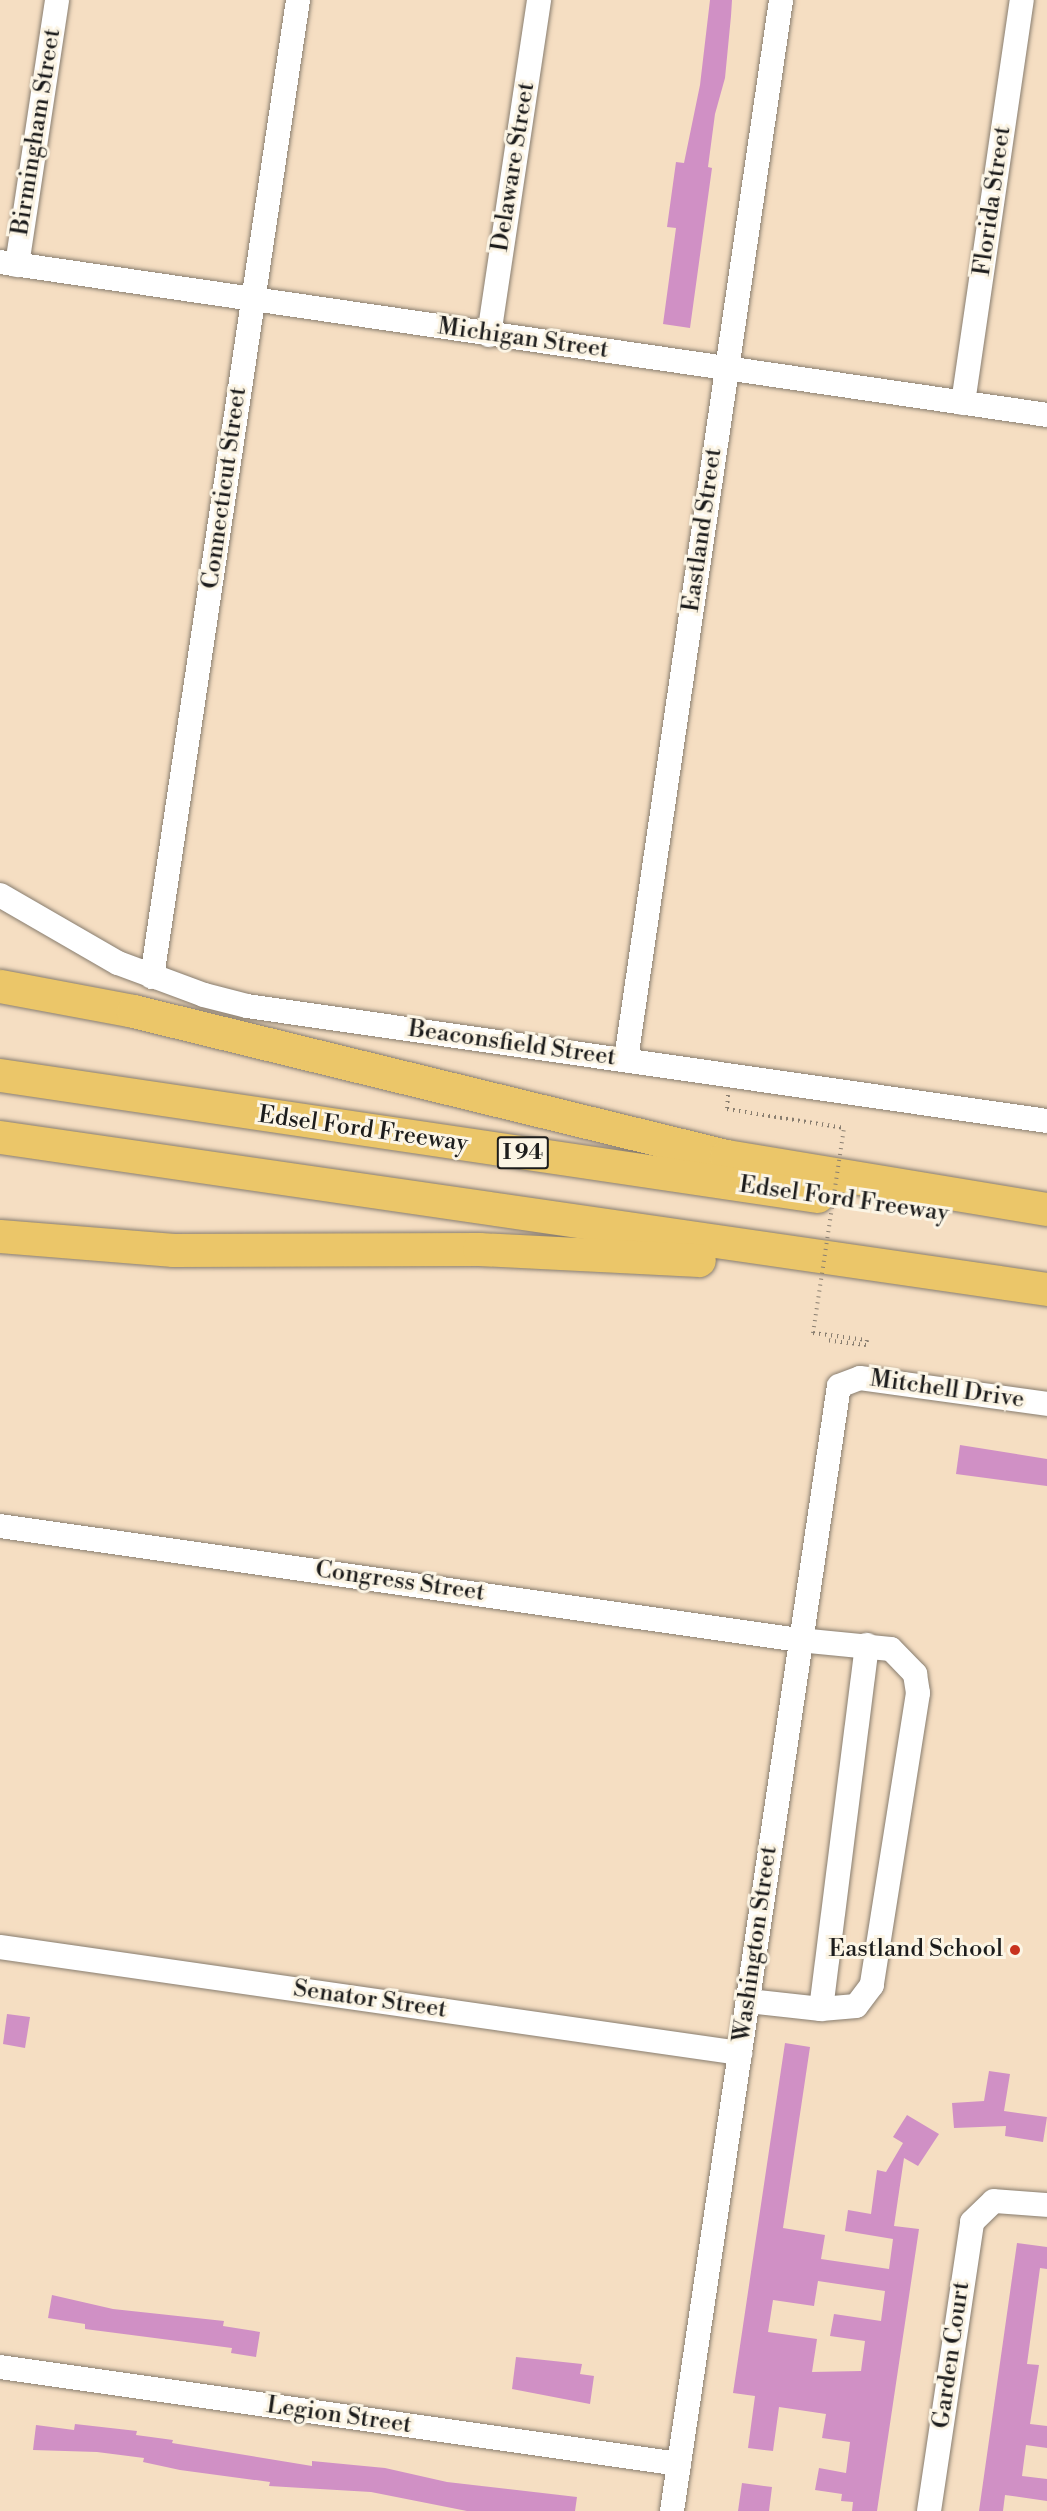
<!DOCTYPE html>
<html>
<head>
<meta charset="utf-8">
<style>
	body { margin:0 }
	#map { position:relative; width:1047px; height:2511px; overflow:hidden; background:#f5dec2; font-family:"Libre Bodoni",serif }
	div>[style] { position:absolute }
	.building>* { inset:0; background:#d090c5 }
	.path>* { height:4px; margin-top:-2px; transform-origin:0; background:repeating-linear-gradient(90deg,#887d6f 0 1.5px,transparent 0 6px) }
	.roads { filter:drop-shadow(0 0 2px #887d6f) drop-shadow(0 0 2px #887d6f) }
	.minor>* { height:24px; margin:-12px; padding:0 12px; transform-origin:12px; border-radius:12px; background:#fff }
	.highway>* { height:33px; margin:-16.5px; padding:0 16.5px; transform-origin:16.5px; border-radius:16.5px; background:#ebc669 }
	.path-bridge>* { height:4px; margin-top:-2px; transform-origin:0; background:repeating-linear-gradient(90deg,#887d6f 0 1.5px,transparent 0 6px) }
	.dots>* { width:16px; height:16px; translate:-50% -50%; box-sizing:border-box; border:3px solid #fcf5e5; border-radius:50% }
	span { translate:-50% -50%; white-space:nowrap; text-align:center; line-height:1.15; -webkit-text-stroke:6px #fcf5e5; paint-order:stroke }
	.shield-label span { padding:2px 4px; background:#fcf5e5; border:2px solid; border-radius:4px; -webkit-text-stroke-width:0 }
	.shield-label { font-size:22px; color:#1c1c1c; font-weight:700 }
	.street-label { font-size:24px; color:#1c1c1c }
	.poi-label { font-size:24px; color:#1c1c1c }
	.right { translate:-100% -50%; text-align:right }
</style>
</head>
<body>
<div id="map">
	<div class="building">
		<i style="clip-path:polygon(710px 0,732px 0,731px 16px,725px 78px,715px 114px,708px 167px,712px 168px,690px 328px,663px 324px,676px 228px,667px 227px,676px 162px,684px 163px,700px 85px)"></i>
		<i style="clip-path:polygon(960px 1445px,1047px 1459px,1047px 1486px,956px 1474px)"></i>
		<i style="clip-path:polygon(7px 2014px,30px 2017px,25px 2048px,3px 2044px)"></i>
		<i style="clip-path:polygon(evenodd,785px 2043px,810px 2047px,783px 2228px,825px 2235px,821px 2259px,889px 2269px,893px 2239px,845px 2231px,848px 2210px,871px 2214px,877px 2170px,886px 2172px,903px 2143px,893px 2137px,907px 2115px,939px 2134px,918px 2166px,904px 2158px,894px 2226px,919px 2229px,877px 2511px,852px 2511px,853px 2502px,841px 2501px,842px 2494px,815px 2490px,819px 2468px,846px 2473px,850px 2442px,822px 2438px,826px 2414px,779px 2407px,773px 2451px,748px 2448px,755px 2396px,733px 2393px,785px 2043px,818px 2281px,885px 2291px,881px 2321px,834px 2314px,830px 2336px,865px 2341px,861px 2371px,812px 2372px,817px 2339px,768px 2332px,773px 2300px,814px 2306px,818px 2281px)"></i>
		<i style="clip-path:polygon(989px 2071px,1010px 2074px,1004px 2111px,1047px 2117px,1043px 2142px,1005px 2136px,1006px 2126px,954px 2128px,952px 2103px,984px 2101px)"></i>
		<i style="clip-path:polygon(1017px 2243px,1047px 2247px,1047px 2269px,1040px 2268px,1027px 2364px,1039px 2365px,1030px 2424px,1047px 2426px,1047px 2448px,1026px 2445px,1022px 2476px,1047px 2479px,1047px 2501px,1005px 2495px,1003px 2511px,979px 2511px)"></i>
		<i style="clip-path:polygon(52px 2295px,113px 2309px,224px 2321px,223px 2326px,260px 2332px,256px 2357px,231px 2353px,232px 2348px,85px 2329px,85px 2324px,48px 2318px)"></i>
		<i style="clip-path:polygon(516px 2357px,582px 2364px,580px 2374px,594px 2376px,590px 2404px,512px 2389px)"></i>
		<i style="clip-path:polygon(75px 2424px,137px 2431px,136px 2435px,173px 2440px,172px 2443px,312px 2466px,312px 2461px,385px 2468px,447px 2482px,577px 2497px,575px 2511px,467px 2511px,371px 2492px,269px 2486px,270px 2482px,180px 2470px,143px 2462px,144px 2458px,97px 2452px,33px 2450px,36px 2425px,74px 2430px)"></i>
		<i style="clip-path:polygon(742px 2483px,772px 2487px,769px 2511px,738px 2511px)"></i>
	</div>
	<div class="path">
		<i style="left:728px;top:1095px;width:14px;rotate:94deg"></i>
		<i style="left:727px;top:1109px;width:119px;rotate:9.2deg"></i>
		<i style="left:813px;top:1333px;width:54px;rotate:7.4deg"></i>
		<i style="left:867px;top:1340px;width:5px;rotate:101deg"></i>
		<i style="left:866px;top:1345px;width:41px;rotate:-173deg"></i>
	</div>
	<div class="roads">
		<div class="minor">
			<i style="left:0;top:262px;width:1058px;rotate:8.31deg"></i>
			<i style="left:17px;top:265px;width:268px;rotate:-81.4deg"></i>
			<i style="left:489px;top:335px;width:339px;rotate:-81.5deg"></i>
			<i style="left:963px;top:403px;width:407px;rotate:-81.7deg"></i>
			<i style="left:0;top:895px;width:136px;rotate:30deg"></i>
			<i style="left:118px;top:963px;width:92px;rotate:20.4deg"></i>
			<i style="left:204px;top:995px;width:44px;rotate:14.3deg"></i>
			<i style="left:247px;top:1006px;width:808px;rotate:8.18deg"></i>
			<i style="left:152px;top:977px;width:988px;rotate:-81.5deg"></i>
			<i style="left:626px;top:1059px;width:1070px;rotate:-81.67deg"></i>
			<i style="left:0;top:1526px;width:807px;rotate:8.12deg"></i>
			<i style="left:799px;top:1640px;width:92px;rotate:5.6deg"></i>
			<i style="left:891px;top:1649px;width:35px;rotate:46deg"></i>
			<i style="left:915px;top:1674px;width:19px;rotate:81deg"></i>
			<i style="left:918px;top:1693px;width:296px;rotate:99deg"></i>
			<i style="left:872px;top:1985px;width:26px;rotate:127deg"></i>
			<i style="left:856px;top:2006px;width:35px;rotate:175deg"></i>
			<i style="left:821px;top:2009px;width:73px;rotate:-173.7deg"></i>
			<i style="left:0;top:1947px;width:748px;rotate:8.15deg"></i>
			<i style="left:821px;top:2009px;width:367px;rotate:-82.8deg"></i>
			<i style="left:0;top:2367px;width:686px;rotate:8.13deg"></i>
			<i style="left:672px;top:2511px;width:1137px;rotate:-81.56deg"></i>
			<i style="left:839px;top:1386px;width:22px;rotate:-21deg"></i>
			<i style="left:860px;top:1378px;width:189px;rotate:7.9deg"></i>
			<i style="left:929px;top:2511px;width:292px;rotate:-81.5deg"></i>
			<i style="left:972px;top:2222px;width:30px;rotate:-44deg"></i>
			<i style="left:994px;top:2201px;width:53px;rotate:4.3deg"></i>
		</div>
		<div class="highway">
			<i style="left:0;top:986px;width:135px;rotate:10.6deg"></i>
			<i style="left:133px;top:1011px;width:610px;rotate:13.74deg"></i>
			<i style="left:726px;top:1156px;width:325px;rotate:9.4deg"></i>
			<i style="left:0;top:1075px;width:826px;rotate:8.42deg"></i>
			<i style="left:0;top:1137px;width:1058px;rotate:8.26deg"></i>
			<i style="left:0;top:1236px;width:174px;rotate:4.6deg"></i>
			<i style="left:173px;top:1250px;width:306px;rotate:-0.2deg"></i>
			<i style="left:479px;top:1249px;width:220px;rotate:2.9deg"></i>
		</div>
	</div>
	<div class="path-bridge">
		<i style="left:813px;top:1333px;width:207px;rotate:-81.4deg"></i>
	</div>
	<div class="dots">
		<i style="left:1015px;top:1950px;background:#c8321e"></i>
	</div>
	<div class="shield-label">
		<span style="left:523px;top:1153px">I 94</span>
	</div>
	<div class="street-label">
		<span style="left:37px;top:132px;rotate:-81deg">Birmingham Street</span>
		<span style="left:514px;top:167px;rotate:-81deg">Delaware Street</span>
		<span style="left:993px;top:201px;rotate:-82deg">Florida Street</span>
		<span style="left:523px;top:339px;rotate:8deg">Michigan Street</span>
		<span style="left:225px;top:488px;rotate:-82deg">Connecticut Street</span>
		<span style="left:703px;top:530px;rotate:-82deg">Eastland Street</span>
		<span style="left:512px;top:1044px;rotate:8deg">Beaconsfield Street</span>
		<span style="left:363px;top:1130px;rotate:8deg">Edsel Ford Freeway</span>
		<span style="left:844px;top:1200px;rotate:8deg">Edsel Ford Freeway</span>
		<span style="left:947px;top:1390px;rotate:8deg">Mitchell Drive</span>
		<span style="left:400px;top:1582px;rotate:8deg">Congress Street</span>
		<span style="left:756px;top:1944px;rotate:-82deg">Washington Street</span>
		<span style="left:370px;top:2000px;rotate:8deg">Senator Street</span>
		<span style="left:952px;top:2355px;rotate:-82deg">Garden Court</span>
		<span style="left:339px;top:2416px;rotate:8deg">Legion Street</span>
	</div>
	<div class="poi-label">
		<span class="right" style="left:1003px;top:1950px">Eastland School</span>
	</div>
</div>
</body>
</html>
